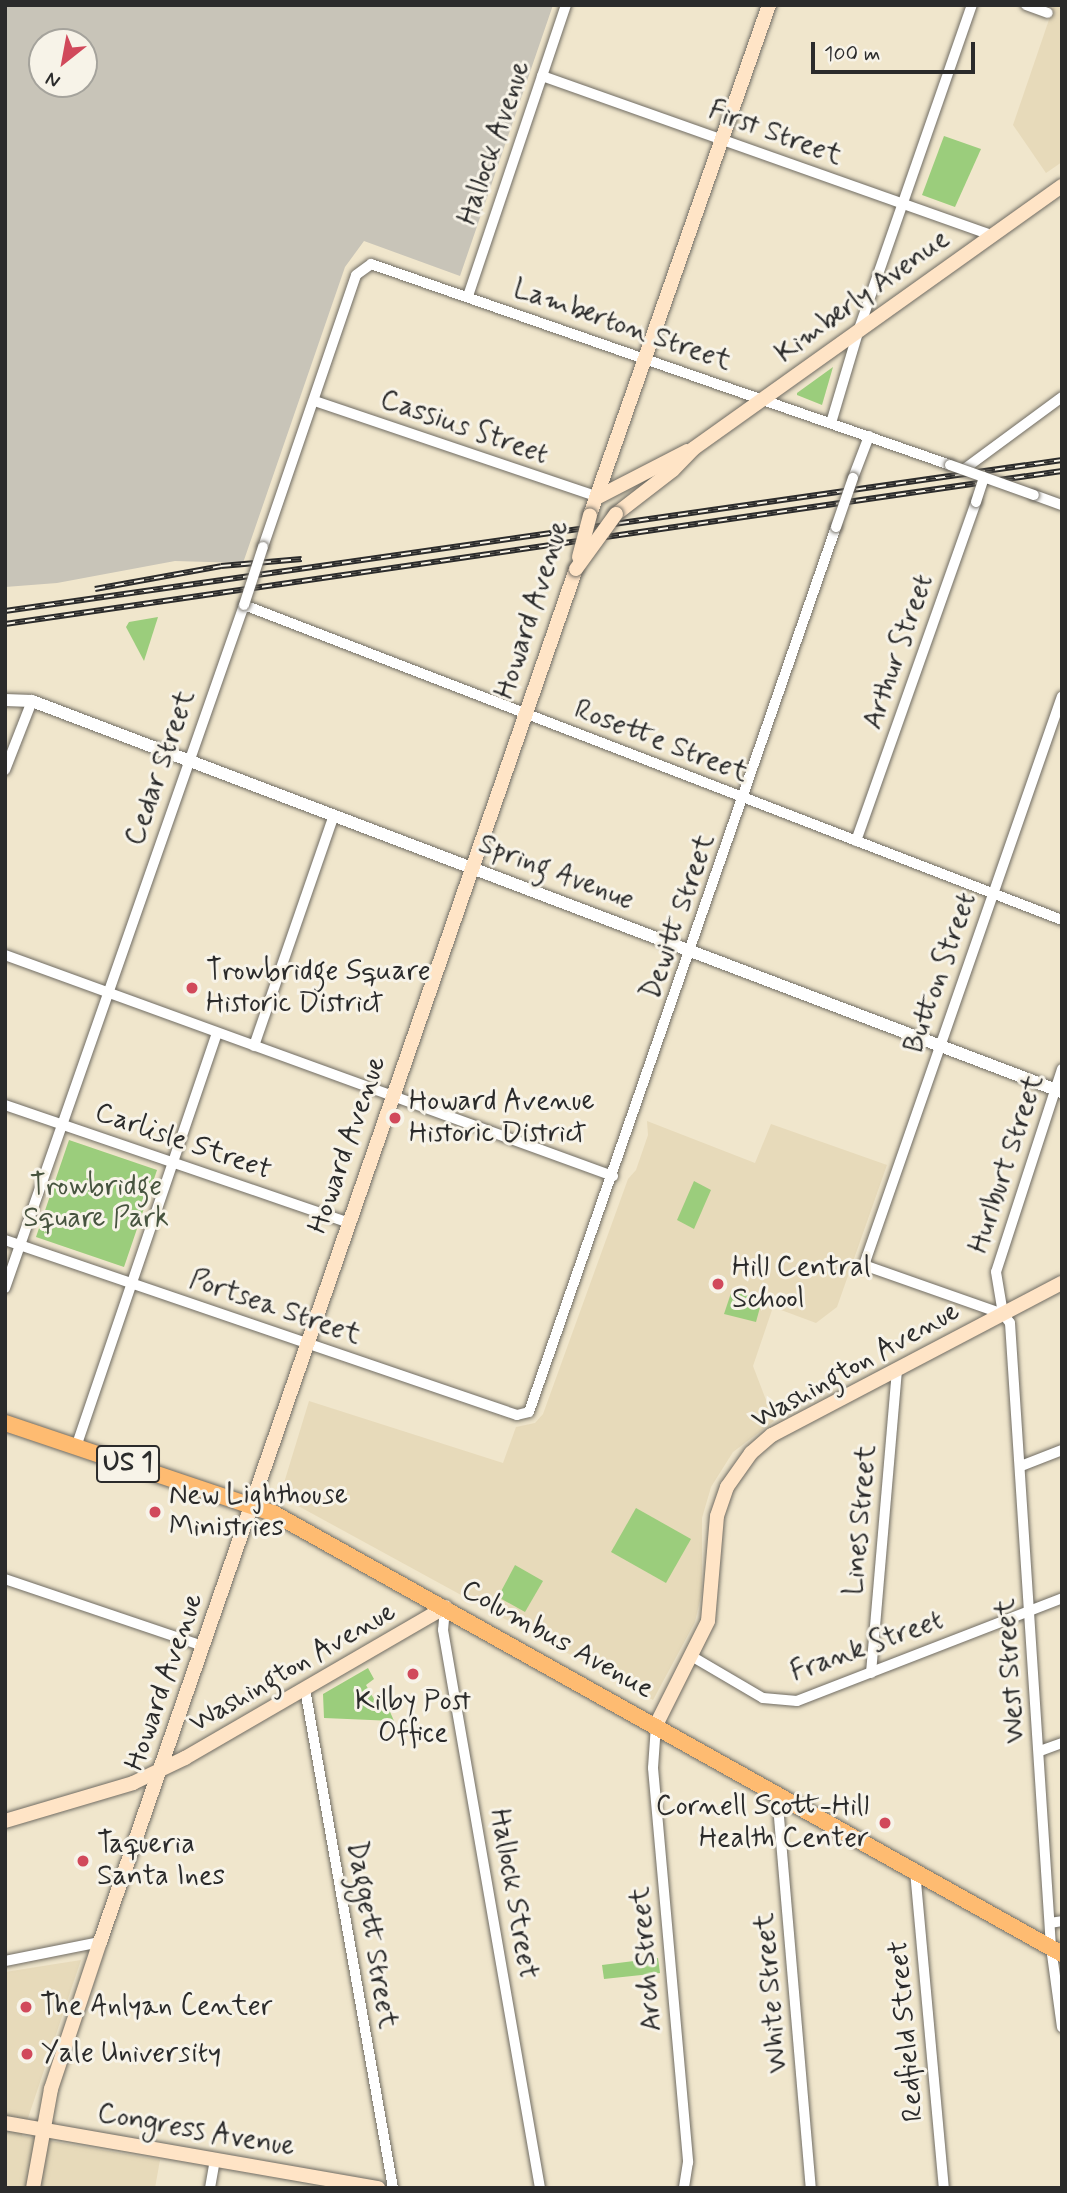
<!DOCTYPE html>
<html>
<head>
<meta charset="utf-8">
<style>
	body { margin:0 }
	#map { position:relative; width:1067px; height:2193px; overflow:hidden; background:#f0e6cc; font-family:Mynerve,sans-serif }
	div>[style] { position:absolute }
	.built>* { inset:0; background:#e7daba }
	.industrial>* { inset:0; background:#c8c4b8 }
	.green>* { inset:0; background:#9bcd7c }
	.roads { filter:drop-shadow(0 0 2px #706c63) drop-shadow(0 0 2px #706c63) }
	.minor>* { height:10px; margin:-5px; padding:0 5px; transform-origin:5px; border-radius:5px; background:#fff }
	.tertiary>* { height:12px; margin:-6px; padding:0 6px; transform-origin:6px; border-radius:6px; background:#fff }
	.secondary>* { height:14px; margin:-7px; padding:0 7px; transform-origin:7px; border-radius:7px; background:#ffe4c6 }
	.primary>* { height:16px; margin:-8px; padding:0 8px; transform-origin:8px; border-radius:8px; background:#febb71 }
	.rail>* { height:6px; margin-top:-3px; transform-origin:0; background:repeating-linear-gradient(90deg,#f7f3e8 0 10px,#2b2b2b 0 20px); box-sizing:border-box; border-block:2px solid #2b2b2b }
	.bridges { filter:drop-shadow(0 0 2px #706c63) drop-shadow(0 0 2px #706c63) }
	.minor-bridge>* { height:10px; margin:-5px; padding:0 5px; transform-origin:5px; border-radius:5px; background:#fff }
	.secondary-bridge>* { height:14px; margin:-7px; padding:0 7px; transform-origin:7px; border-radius:7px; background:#ffe4c6 }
	.dots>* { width:19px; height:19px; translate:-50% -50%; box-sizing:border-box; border:4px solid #f7f3e8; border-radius:50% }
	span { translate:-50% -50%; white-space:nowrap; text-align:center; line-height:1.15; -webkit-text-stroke:6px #f7f3e8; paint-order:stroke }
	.shield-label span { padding:2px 5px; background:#f7f3e8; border:2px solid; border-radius:5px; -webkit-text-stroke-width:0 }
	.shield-label { font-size:26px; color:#2b2b2b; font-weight:700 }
	.street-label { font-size:28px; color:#2b2b2b }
	.poi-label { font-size:28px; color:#2b2b2b }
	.left { translate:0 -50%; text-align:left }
	.right { translate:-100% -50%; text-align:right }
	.park-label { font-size:28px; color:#47543f }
	.frame { position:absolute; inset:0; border:7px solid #2b2b2b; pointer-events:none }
	.north { position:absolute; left:28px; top:28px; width:70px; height:70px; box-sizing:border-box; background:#f7f3e8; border:2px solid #a5a39c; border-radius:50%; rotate:211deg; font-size:19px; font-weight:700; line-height:28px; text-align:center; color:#2b2b2b }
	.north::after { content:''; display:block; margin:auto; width:24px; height:32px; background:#d1495b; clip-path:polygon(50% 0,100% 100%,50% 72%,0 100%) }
	.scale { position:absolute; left:811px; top:42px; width:164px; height:32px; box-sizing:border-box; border:4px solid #2b2b2b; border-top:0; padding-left:9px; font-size:21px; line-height:24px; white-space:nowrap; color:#2b2b2b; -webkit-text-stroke:5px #f7f3e8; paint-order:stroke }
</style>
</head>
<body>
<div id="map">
	<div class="built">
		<i style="clip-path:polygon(1054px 5px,1062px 5px,1062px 162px,1046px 173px,1013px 125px)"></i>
		<i style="clip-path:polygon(647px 1121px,755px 1163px,771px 1124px,887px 1165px,837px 1307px,816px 1323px,773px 1307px,753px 1366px,774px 1421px,733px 1452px,711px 1487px,702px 1518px,702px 1592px,695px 1622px,653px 1700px,280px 1496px,309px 1401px,503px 1463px,516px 1427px,535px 1423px,543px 1414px,628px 1179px,636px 1170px,648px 1135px)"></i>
		<i style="clip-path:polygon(81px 1960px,22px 2136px,160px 2160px,155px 2188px,5px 2188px,5px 1972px)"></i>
	</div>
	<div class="industrial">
		<i style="clip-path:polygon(evenodd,5px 5px,553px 5px,460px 276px,364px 241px,345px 267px,243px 563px,175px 561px,57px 583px,5px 587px,5px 5px,42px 42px,84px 42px,84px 84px,42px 84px,42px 42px)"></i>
	</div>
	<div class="green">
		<i style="clip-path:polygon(944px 136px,981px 149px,955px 207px,922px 195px)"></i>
		<i style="clip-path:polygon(833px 367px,822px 405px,797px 395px,797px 393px)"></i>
		<i style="clip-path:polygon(158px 617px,144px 661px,126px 627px,129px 622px)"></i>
		<i style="clip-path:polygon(69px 1140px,157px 1170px,124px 1267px,36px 1237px)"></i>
		<i style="clip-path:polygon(694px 1181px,711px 1190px,694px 1229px,677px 1220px)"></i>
		<i style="clip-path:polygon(732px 1290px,762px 1300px,756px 1322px,724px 1314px)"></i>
		<i style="clip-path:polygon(636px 1508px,691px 1539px,666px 1583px,611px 1552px)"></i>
		<i style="clip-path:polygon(515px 1565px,543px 1581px,525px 1612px,498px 1597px)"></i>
		<i style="clip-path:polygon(368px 1668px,374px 1679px,366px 1685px,379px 1708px,388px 1707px,394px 1721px,324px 1718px,323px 1694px)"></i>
		<i style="clip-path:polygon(658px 1958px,660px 1973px,604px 1979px,602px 1965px)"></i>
	</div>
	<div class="roads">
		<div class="minor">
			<i style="left:1026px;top:5px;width:23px;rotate:20deg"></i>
			<i style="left:542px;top:76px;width:476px;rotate:19.5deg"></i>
			<i style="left:468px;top:296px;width:307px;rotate:-71.4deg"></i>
			<i style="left:315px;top:401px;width:299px;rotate:18.7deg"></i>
			<i style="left:831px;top:423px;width:98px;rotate:-73.4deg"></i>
			<i style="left:859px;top:329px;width:343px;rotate:-70.8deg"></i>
			<i style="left:963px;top:470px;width:123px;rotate:-36.4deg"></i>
			<i style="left:853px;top:478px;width:45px;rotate:-69.1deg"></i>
			<i style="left:1034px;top:495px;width:30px;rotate:20deg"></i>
			<i style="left:263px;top:547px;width:287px;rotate:-71.1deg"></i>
			<i style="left:356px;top:275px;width:19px;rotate:-36deg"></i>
			<i style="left:371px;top:264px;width:613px;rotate:19.14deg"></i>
			<i style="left:5px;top:770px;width:74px;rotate:-68.6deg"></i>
			<i style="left:856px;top:841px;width:360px;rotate:-70.5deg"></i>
			<i style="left:5px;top:955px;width:647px;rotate:19.98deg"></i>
			<i style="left:254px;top:1046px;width:244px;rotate:-70.9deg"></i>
			<i style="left:1062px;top:1069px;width:213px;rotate:108deg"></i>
			<i style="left:996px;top:1272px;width:43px;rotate:80.5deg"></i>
			<i style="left:1003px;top:1314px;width:11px;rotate:52deg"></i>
			<i style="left:1010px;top:1323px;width:625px;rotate:86.24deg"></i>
			<i style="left:1051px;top:1947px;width:81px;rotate:82.2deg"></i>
			<i style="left:5px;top:1105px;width:361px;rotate:18.9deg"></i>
			<i style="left:5px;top:1240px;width:541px;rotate:18.87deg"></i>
			<i style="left:517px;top:1415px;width:12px;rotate:-14deg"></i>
			<i style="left:529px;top:1412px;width:937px;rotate:-70.87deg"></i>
			<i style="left:5px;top:1288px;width:724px;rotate:-70.71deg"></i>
			<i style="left:244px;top:605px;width:877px;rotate:21.06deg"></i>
			<i style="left:1003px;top:1314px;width:147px;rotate:-160.6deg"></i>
			<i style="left:864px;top:1265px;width:602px;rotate:-70.81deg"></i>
			<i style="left:76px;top:1447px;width:437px;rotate:-71.2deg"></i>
			<i style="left:1021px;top:1466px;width:44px;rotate:-21.3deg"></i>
			<i style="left:5px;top:1579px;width:209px;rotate:18.7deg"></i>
			<i style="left:445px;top:1608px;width:22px;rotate:95deg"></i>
			<i style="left:443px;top:1630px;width:566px;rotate:80.14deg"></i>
			<i style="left:693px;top:1657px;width:81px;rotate:30.4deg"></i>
			<i style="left:763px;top:1698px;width:34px;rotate:5deg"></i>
			<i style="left:797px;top:1701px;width:284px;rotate:-21.2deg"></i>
			<i style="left:871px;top:1673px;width:304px;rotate:-85.1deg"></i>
			<i style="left:305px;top:1689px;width:507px;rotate:80deg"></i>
			<i style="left:656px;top:1725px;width:43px;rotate:94deg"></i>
			<i style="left:653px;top:1768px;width:396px;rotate:84.9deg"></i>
			<i style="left:688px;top:2162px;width:26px;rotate:99deg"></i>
			<i style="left:1040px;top:1751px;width:23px;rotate:-20deg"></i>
			<i style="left:777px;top:1794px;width:395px;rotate:85.1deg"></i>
			<i style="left:915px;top:1871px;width:318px;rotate:84.8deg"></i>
			<i style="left:1050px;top:1923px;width:12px;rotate:-9deg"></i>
			<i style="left:5px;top:1961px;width:97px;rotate:-11.3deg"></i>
			<i style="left:210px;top:2188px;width:28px;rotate:-80deg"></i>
		</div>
		<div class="tertiary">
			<i style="left:5px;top:700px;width:27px;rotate:2deg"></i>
			<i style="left:32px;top:701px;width:1102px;rotate:20.79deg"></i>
		</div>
		<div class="secondary">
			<i style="left:598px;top:497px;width:100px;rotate:-27.3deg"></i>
			<i style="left:616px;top:514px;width:72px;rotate:-37.7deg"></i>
			<i style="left:673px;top:470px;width:29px;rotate:-46deg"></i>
			<i style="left:693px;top:449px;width:453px;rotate:-35.5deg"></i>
			<i style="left:590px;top:515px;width:541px;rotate:-70.66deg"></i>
			<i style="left:656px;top:1725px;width:116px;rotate:-63.4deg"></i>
			<i style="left:708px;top:1621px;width:105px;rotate:-85.1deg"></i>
			<i style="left:717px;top:1516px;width:31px;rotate:-71deg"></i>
			<i style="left:727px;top:1487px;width:42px;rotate:-54.8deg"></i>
			<i style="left:751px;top:1453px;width:28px;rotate:-41deg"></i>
			<i style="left:772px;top:1435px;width:327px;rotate:-27.7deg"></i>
			<i style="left:5px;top:1821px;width:134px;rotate:-16.5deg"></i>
			<i style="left:133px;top:1783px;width:58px;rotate:-25.7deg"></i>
			<i style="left:185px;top:1758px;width:301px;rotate:-30.1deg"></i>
			<i style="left:5px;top:2123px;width:379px;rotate:9.9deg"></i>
			<i style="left:33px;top:2188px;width:101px;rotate:-79.7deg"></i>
			<i style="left:51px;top:2089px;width:155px;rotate:-71.6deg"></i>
			<i style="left:100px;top:1942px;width:1453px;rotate:-70.88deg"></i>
		</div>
		<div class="primary">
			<i style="left:5px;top:1423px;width:283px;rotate:18.6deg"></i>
			<i style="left:273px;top:1513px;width:904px;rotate:29.2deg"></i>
		</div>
	</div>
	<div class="rail">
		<i style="left:95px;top:589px;width:128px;rotate:-10.3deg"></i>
		<i style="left:221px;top:566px;width:81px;rotate:-4.9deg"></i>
		<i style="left:5px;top:611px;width:1068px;rotate:-8.13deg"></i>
		<i style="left:5px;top:624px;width:1068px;rotate:-8.24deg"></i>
	</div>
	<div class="bridges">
		<div class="minor-bridge">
			<i style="left:950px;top:465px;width:89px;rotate:19.7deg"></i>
			<i style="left:976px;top:502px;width:26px;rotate:-72deg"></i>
			<i style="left:836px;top:527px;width:52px;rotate:-70.9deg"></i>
			<i style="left:244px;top:605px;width:61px;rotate:-71.9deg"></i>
		</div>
		<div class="secondary-bridge">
			<i style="left:579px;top:557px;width:43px;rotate:-75.3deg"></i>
			<i style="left:576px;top:569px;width:68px;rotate:-54deg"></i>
		</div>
	</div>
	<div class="dots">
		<i style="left:192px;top:988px;background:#d1495b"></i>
		<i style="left:395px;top:1118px;background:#d1495b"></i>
		<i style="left:718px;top:1284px;background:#d1495b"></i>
		<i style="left:155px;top:1512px;background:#d1495b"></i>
		<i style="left:413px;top:1674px;background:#d1495b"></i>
		<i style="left:885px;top:1823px;background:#d1495b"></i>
		<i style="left:83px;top:1861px;background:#d1495b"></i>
		<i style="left:26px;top:2007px;background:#d1495b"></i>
		<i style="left:27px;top:2054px;background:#d1495b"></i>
	</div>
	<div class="shield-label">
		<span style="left:128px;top:1464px">US 1</span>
	</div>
	<div class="street-label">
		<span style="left:775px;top:134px;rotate:20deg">First Street</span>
		<span style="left:495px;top:143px;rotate:-71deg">Hallock Avenue</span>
		<span style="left:863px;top:297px;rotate:-36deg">Kimberly Avenue</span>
		<span style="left:622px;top:326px;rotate:19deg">Lamberton Street</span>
		<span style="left:464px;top:428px;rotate:19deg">Cassius Street</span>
		<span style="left:533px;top:610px;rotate:-72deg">Howard Avenue</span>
		<span style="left:899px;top:652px;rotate:-71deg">Arthur Street</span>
		<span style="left:661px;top:742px;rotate:21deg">Rosette Street</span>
		<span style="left:161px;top:768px;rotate:-71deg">Cedar Street</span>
		<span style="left:556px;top:873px;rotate:21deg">Spring Avenue</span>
		<span style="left:679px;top:917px;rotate:-71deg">Dewitt Street</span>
		<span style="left:941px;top:973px;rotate:-71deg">Button Street</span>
		<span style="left:183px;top:1142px;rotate:19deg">Carlisle Street</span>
		<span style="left:348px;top:1145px;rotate:-71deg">Howard Avenue</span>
		<span style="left:1007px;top:1164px;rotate:-72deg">Hurlburt Street</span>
		<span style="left:275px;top:1308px;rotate:19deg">Portsea Street</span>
		<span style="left:856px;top:1366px;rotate:-29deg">Washington Avenue</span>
		<span style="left:861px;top:1520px;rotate:-85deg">Lines Street</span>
		<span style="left:557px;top:1640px;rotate:29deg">Columbus Avenue</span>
		<span style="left:867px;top:1647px;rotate:-20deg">Frank Street</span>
		<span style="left:293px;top:1668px;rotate:-30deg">Washington Avenue</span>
		<span style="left:1011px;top:1671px;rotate:-94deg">West Street</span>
		<span style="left:165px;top:1682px;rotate:-71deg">Howard Avenue</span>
		<span style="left:513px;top:1894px;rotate:80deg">Hallock Street</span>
		<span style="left:371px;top:1935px;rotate:80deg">Daggett Street</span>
		<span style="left:647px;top:1959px;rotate:-95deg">Arch Street</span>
		<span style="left:772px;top:1993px;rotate:-95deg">White Street</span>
		<span style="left:907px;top:2031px;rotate:-95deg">Redfield Street</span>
		<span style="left:196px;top:2131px;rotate:10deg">Congress Avenue</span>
	</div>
	<div class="poi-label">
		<span class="left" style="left:206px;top:988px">Trowbridge Square<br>Historic District</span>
		<span class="left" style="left:409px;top:1118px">Howard Avenue<br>Historic District</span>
		<span class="left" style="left:732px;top:1284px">Hill Central<br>School</span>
		<span class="left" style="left:169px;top:1512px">New Lighthouse<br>Ministries</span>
		<span style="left:413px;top:1718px">Kilby Post<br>Office</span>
		<span class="right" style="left:869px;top:1823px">Cornell Scott-Hill<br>Health Center</span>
		<span class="left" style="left:97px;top:1861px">Taqueria<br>Santa Ines</span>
		<span class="left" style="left:40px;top:2007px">The Anlyan Center</span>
		<span class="left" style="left:41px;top:2054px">Yale University</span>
	</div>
	<div class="park-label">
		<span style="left:96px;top:1203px">Trowbridge<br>Square Park</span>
	</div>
	<div class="frame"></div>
	<div class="north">N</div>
	<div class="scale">100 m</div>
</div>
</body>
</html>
